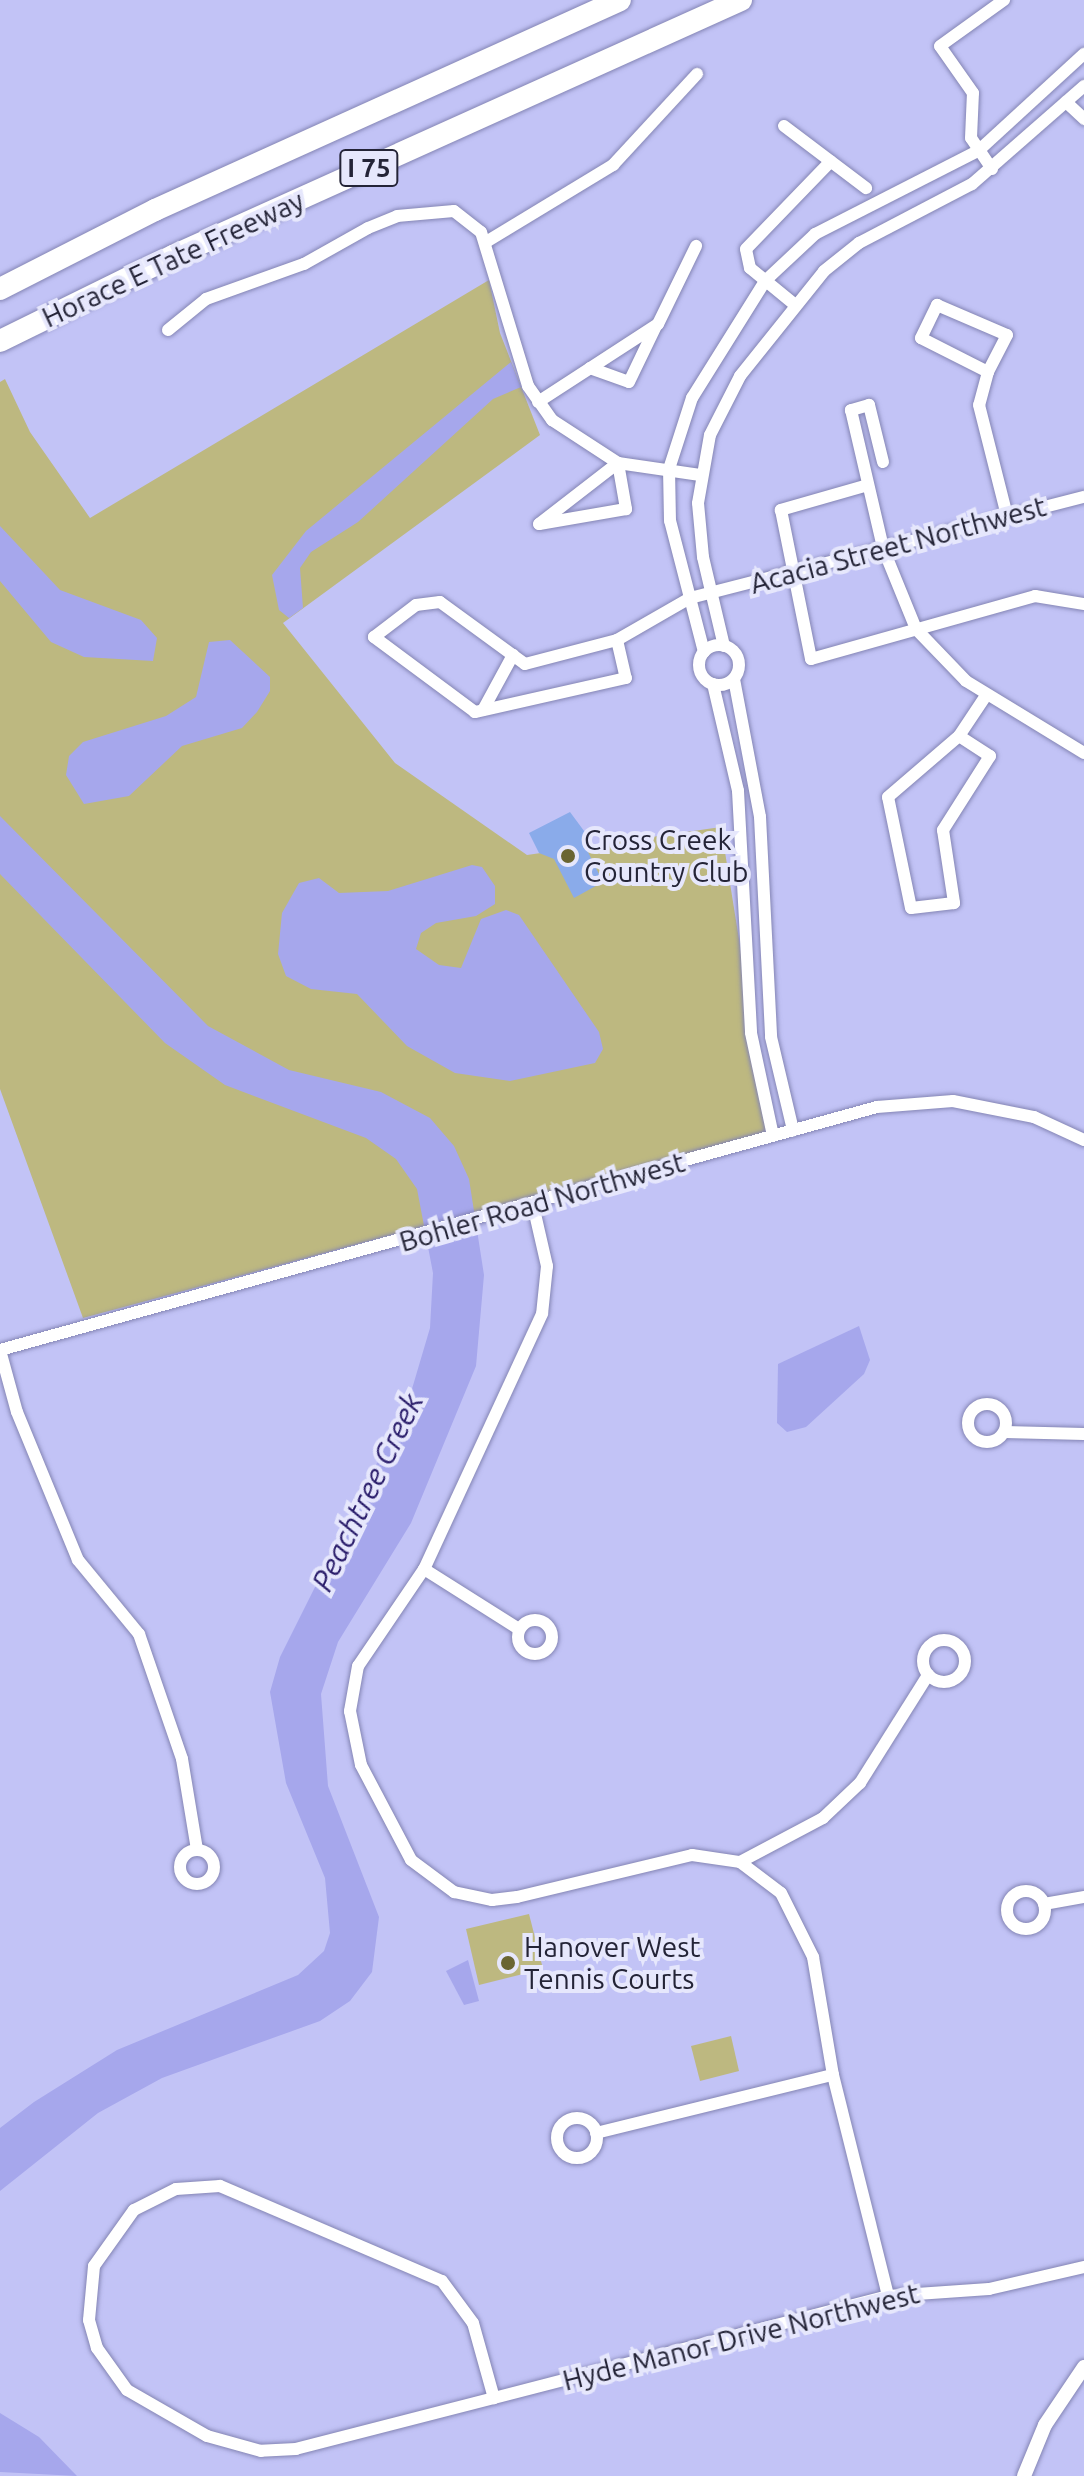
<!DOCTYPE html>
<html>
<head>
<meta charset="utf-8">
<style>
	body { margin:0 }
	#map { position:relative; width:1084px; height:2476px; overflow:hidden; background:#c2c3f6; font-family:Ubuntu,sans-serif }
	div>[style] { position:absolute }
	.green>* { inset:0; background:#bdb880 }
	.water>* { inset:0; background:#a6a7ec }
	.building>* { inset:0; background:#8aabea }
	.roads { filter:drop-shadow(0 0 2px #8485b4) drop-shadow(0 0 2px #8485b4) }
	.minor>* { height:12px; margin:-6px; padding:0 6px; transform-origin:6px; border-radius:6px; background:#fff }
	.minor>.ring { margin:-6px; padding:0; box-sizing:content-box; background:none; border:12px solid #fff; border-radius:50% }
	.tertiary>* { height:14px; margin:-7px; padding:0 7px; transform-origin:7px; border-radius:7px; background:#fff }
	.motorway>* { height:22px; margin:-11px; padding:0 11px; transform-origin:11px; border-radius:11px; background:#fff }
	.dots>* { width:22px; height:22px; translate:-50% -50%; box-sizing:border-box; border:4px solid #e6e7fc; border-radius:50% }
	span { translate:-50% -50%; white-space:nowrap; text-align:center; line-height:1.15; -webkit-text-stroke:8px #e6e7fc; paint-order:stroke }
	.shield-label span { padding:2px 6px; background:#e6e7fc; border:2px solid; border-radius:6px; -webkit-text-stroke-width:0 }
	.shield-label { font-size:26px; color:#242437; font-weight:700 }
	.street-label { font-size:28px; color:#242437 }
	.poi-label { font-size:28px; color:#242437 }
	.left { translate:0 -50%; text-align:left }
	.water-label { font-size:30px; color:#291c6a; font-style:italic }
</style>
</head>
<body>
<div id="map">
	<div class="green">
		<i style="clip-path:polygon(489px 280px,500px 333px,540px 435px,283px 623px,395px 763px,527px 855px,721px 827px,770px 1133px,83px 1318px,0 1089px,0 382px,5px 379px,30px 432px,90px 518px)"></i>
		<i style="clip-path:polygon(529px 1914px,543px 1969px,479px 1985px,466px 1929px)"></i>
		<i style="clip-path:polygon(731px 2036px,739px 2071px,700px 2081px,691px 2046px)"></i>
	</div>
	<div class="water">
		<i style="clip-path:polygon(511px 362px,521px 387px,493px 399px,358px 522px,311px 552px,300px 568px,303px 608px,289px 618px,279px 610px,272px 575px,306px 531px)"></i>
		<i style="clip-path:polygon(0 526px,60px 590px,141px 620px,157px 638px,153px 661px,84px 657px,51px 642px,0 581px)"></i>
		<i style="clip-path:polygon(230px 640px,270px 677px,270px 691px,257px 712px,242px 728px,182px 746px,129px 796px,84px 804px,66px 775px,69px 756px,83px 742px,166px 716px,196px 697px,209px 642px)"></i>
		<i style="clip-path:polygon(0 816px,208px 1026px,289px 1070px,381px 1092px,430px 1118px,454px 1146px,469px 1179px,484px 1275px,476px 1366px,411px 1523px,338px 1642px,321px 1694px,328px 1786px,379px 1917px,372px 1972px,350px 2001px,320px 2021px,162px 2078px,98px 2113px,0 2191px,0 2128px,34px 2102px,117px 2050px,298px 1975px,324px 1951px,330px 1933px,325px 1878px,286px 1783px,270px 1692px,280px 1657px,409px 1399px,430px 1328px,433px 1273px,417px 1189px,396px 1159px,366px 1138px,225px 1085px,165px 1043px,0 874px)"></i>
		<i style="clip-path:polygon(472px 865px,482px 867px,495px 886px,495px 904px,476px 916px,436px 923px,421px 933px,416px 949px,439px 965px,461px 968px,481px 919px,506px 910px,519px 915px,599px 1032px,603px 1049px,595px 1063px,510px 1081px,455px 1073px,407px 1046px,357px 994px,311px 989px,286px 976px,278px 954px,282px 913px,299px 883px,319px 878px,339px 893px,388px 891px)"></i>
		<i style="clip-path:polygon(859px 1326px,870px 1360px,864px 1374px,806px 1427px,787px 1432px,777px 1423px,778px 1364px)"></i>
		<i style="clip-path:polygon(468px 1960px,479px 2001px,464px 2005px,446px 1971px)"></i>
		<i style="clip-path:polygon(0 2413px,39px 2437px,77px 2476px,0 2472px)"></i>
	</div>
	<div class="building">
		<i style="clip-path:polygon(570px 812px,590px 839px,588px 852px,603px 882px,574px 898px,554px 859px,539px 853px,529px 833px)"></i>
	</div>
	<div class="roads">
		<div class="minor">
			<i style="left:1066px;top:102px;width:25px;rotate:43deg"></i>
			<i style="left:784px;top:126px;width:103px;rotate:37.1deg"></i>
			<i style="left:992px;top:169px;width:37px;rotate:-124deg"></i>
			<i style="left:971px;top:138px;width:45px;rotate:-87.5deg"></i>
			<i style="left:973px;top:93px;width:57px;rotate:-125.1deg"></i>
			<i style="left:940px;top:46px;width:79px;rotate:-35.7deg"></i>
			<i style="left:486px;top:242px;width:149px;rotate:-31.2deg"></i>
			<i style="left:613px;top:165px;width:124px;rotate:-47.3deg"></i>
			<i style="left:794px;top:304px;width:57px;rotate:-140.7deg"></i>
			<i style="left:750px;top:268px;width:19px;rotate:-102deg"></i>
			<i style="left:746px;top:249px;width:122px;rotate:-46deg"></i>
			<i style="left:937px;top:305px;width:76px;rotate:23.2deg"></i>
			<i style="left:1007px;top:335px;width:42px;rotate:117.2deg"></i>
			<i style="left:988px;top:372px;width:75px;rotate:-153.1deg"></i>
			<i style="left:921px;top:338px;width:37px;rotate:-64deg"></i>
			<i style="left:168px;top:330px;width:49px;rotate:-39.2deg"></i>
			<i style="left:206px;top:299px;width:104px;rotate:-19.7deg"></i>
			<i style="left:304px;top:264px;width:73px;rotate:-29.4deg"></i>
			<i style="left:368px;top:228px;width:31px;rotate:-22deg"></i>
			<i style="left:397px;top:216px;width:57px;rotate:-5deg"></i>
			<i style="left:454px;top:211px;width:34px;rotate:38deg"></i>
			<i style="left:481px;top:232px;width:161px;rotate:73deg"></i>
			<i style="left:528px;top:386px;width:42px;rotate:54.8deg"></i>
			<i style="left:552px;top:420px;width:79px;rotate:33.1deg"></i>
			<i style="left:618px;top:463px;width:83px;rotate:8.3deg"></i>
			<i style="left:590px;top:368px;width:41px;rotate:19.7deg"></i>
			<i style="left:629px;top:382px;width:62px;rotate:-64.3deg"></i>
			<i style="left:988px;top:372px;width:34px;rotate:105deg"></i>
			<i style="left:979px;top:405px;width:114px;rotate:75.8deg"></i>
			<i style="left:538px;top:402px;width:143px;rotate:-33deg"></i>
			<i style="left:658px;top:324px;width:87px;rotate:-64deg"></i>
			<i style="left:883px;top:462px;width:59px;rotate:-103.8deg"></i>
			<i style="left:869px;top:405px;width:19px;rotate:164deg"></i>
			<i style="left:851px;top:410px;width:142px;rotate:76.9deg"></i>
			<i style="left:883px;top:548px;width:87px;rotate:67.8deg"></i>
			<i style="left:916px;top:629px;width:72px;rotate:46.1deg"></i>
			<i style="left:966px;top:681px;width:138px;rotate:31.4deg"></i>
			<i style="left:618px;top:463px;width:47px;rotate:80.1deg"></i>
			<i style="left:626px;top:509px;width:88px;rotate:170.2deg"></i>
			<i style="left:539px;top:524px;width:100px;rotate:-37.7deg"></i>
			<i style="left:868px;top:485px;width:91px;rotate:164deg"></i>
			<i style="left:781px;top:510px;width:152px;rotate:78.6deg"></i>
			<i style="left:811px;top:659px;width:233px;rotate:-15.7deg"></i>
			<i style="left:1035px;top:596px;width:50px;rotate:9.3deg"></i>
			<i style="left:440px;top:602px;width:105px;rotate:36.1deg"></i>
			<i style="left:525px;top:664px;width:95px;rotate:-14.6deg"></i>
			<i style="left:617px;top:640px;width:39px;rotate:77deg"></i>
			<i style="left:626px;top:678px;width:155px;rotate:167.3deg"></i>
			<i style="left:475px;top:712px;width:126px;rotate:-143.4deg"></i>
			<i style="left:374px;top:637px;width:53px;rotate:-37.3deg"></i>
			<i style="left:416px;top:605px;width:24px;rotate:-7deg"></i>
			<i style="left:617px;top:640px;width:84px;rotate:-29.9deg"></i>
			<i style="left:690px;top:598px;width:407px;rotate:-14.4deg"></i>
			<i class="ring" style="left:699px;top:645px;width:28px;height:28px"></i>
			<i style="left:724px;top:646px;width:91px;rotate:-103.3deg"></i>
			<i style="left:703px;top:557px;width:54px;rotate:-95.3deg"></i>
			<i style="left:698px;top:503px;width:69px;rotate:-80deg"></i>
			<i style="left:710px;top:435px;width:66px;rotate:-63deg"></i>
			<i style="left:740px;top:376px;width:134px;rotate:-51.3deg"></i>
			<i style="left:824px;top:271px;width:45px;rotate:-38.7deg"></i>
			<i style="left:859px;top:243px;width:127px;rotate:-27.6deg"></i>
			<i style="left:972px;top:184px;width:149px;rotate:-41.2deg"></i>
			<i style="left:704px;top:652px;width:135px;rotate:-104.5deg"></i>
			<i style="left:670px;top:521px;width:52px;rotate:-91.1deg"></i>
			<i style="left:669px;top:469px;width:75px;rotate:-72.1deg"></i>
			<i style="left:692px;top:398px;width:138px;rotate:-58deg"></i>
			<i style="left:765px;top:281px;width:69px;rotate:-43.2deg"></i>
			<i style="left:815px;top:234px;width:183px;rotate:-27deg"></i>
			<i style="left:978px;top:151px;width:144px;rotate:-42.5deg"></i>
			<i style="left:734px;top:679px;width:140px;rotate:79.3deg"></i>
			<i style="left:760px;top:817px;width:220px;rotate:87.1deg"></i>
			<i style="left:771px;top:1037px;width:96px;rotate:76.7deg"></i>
			<i style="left:713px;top:684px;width:110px;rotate:76.8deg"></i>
			<i style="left:738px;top:791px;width:242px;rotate:86.9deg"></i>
			<i style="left:751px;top:1033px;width:105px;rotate:77.9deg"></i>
			<i style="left:483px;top:710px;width:63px;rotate:-61.4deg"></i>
			<i style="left:959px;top:736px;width:37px;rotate:33deg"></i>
			<i style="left:990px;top:756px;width:88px;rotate:122.4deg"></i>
			<i style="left:943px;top:830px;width:74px;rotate:81.4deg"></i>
			<i style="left:954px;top:903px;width:43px;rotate:173.4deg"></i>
			<i style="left:911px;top:908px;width:113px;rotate:-101.7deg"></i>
			<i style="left:888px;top:797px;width:94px;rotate:-40.7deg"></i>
			<i style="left:959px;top:736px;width:50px;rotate:-56.3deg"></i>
			<i style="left:533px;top:1205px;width:63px;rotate:77.1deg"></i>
			<i style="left:547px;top:1266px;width:48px;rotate:95.9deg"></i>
			<i style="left:542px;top:1314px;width:281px;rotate:114.8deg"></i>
			<i style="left:424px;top:1569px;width:117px;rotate:124.2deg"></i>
			<i style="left:358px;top:1666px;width:46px;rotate:100.1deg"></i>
			<i style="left:350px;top:1711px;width:55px;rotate:78.5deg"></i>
			<i style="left:361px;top:1765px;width:107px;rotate:62.2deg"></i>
			<i style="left:411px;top:1860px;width:54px;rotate:36.7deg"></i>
			<i style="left:454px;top:1892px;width:39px;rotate:12deg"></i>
			<i style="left:492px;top:1900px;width:25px;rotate:-7deg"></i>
			<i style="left:517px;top:1897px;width:180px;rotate:-13.5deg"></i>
			<i style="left:692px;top:1855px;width:49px;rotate:8.3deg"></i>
			<i style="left:740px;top:1862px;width:51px;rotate:37.1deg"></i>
			<i style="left:781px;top:1893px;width:72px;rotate:63.4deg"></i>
			<i style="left:813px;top:1957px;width:120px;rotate:80.4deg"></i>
			<i style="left:833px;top:2075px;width:228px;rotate:76deg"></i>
			<i style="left:0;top:1350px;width:910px;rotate:-15.49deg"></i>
			<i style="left:877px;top:1107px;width:76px;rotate:-4.5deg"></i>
			<i style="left:953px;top:1101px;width:83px;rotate:11.2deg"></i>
			<i style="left:1034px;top:1117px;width:55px;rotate:24.7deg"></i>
			<i style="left:0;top:1350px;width:64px;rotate:74.7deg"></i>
			<i style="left:17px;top:1412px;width:160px;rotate:67.6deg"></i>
			<i style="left:78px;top:1560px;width:96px;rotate:50.5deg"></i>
			<i style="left:139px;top:1634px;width:132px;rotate:71deg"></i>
			<i style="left:182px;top:1759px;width:92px;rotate:80.6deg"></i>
			<i class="ring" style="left:968px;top:1404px;width:26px;height:26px"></i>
			<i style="left:1005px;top:1432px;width:79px;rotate:1.5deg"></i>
			<i style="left:424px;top:1569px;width:112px;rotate:32.3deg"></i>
			<i class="ring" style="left:518px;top:1620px;width:22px;height:22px"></i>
			<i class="ring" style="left:923px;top:1640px;width:30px;height:30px"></i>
			<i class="ring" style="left:180px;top:1850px;width:22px;height:22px"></i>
			<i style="left:740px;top:1862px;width:94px;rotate:-27.9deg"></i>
			<i style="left:823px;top:1818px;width:51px;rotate:-43.4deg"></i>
			<i style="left:860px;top:1783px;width:128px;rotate:-57.8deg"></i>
			<i class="ring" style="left:1007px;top:1891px;width:26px;height:26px"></i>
			<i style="left:1044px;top:1904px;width:41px;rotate:-9.9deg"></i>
			<i class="ring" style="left:557px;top:2118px;width:28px;height:28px"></i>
			<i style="left:596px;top:2133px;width:244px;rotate:-13.8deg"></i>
			<i style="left:220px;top:2186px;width:241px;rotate:23.2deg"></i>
			<i style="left:442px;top:2281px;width:52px;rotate:53.6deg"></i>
			<i style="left:473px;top:2323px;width:78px;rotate:74.4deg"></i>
			<i style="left:494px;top:2398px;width:204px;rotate:165.6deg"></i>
			<i style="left:296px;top:2449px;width:35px;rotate:177deg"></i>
			<i style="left:261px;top:2451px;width:56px;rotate:-164.5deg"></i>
			<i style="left:207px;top:2436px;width:92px;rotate:-150.1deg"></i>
			<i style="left:127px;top:2390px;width:52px;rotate:-125.5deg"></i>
			<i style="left:97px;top:2348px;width:29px;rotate:-106deg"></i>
			<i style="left:89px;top:2320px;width:54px;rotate:-84.7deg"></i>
			<i style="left:94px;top:2266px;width:69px;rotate:-54.5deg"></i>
			<i style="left:134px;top:2210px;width:47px;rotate:-26.6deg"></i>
			<i style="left:176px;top:2189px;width:44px;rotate:-3.9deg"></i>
			<i style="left:494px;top:2398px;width:407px;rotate:-14.5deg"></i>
			<i style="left:888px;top:2296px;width:101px;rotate:-4deg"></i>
			<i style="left:989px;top:2289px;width:98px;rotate:-13deg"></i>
		</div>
		<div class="tertiary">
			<i style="left:1024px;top:2476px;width:55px;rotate:-67.6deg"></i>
			<i style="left:1045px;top:2425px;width:70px;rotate:-56.1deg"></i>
		</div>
		<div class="motorway">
			<i style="left:0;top:289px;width:174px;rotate:-27deg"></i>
			<i style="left:155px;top:210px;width:510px;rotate:-24.3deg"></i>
			<i style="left:0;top:341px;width:193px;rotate:-26.2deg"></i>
			<i style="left:173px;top:256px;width:623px;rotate:-24.26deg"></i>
		</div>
	</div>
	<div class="dots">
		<i style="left:568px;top:856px;background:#6a6532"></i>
		<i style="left:508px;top:1963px;background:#6a6532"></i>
	</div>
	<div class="shield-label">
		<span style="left:369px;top:168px">I 75</span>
	</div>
	<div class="street-label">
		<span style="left:173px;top:259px;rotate:-25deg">Horace E Tate Freeway</span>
		<span style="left:898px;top:545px;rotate:-15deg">Acacia Street Northwest</span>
		<span style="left:542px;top:1202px;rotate:-16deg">Bohler Road Northwest</span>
		<span style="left:741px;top:2337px;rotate:-14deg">Hyde Manor Drive Northwest</span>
	</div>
	<div class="poi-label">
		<span class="left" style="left:584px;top:856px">Cross Creek<br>Country Club</span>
		<span class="left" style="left:524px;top:1963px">Hanover West<br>Tennis Courts</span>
	</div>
	<div class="water-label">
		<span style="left:367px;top:1492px;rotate:-64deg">Peachtree Creek</span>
	</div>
</div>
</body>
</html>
